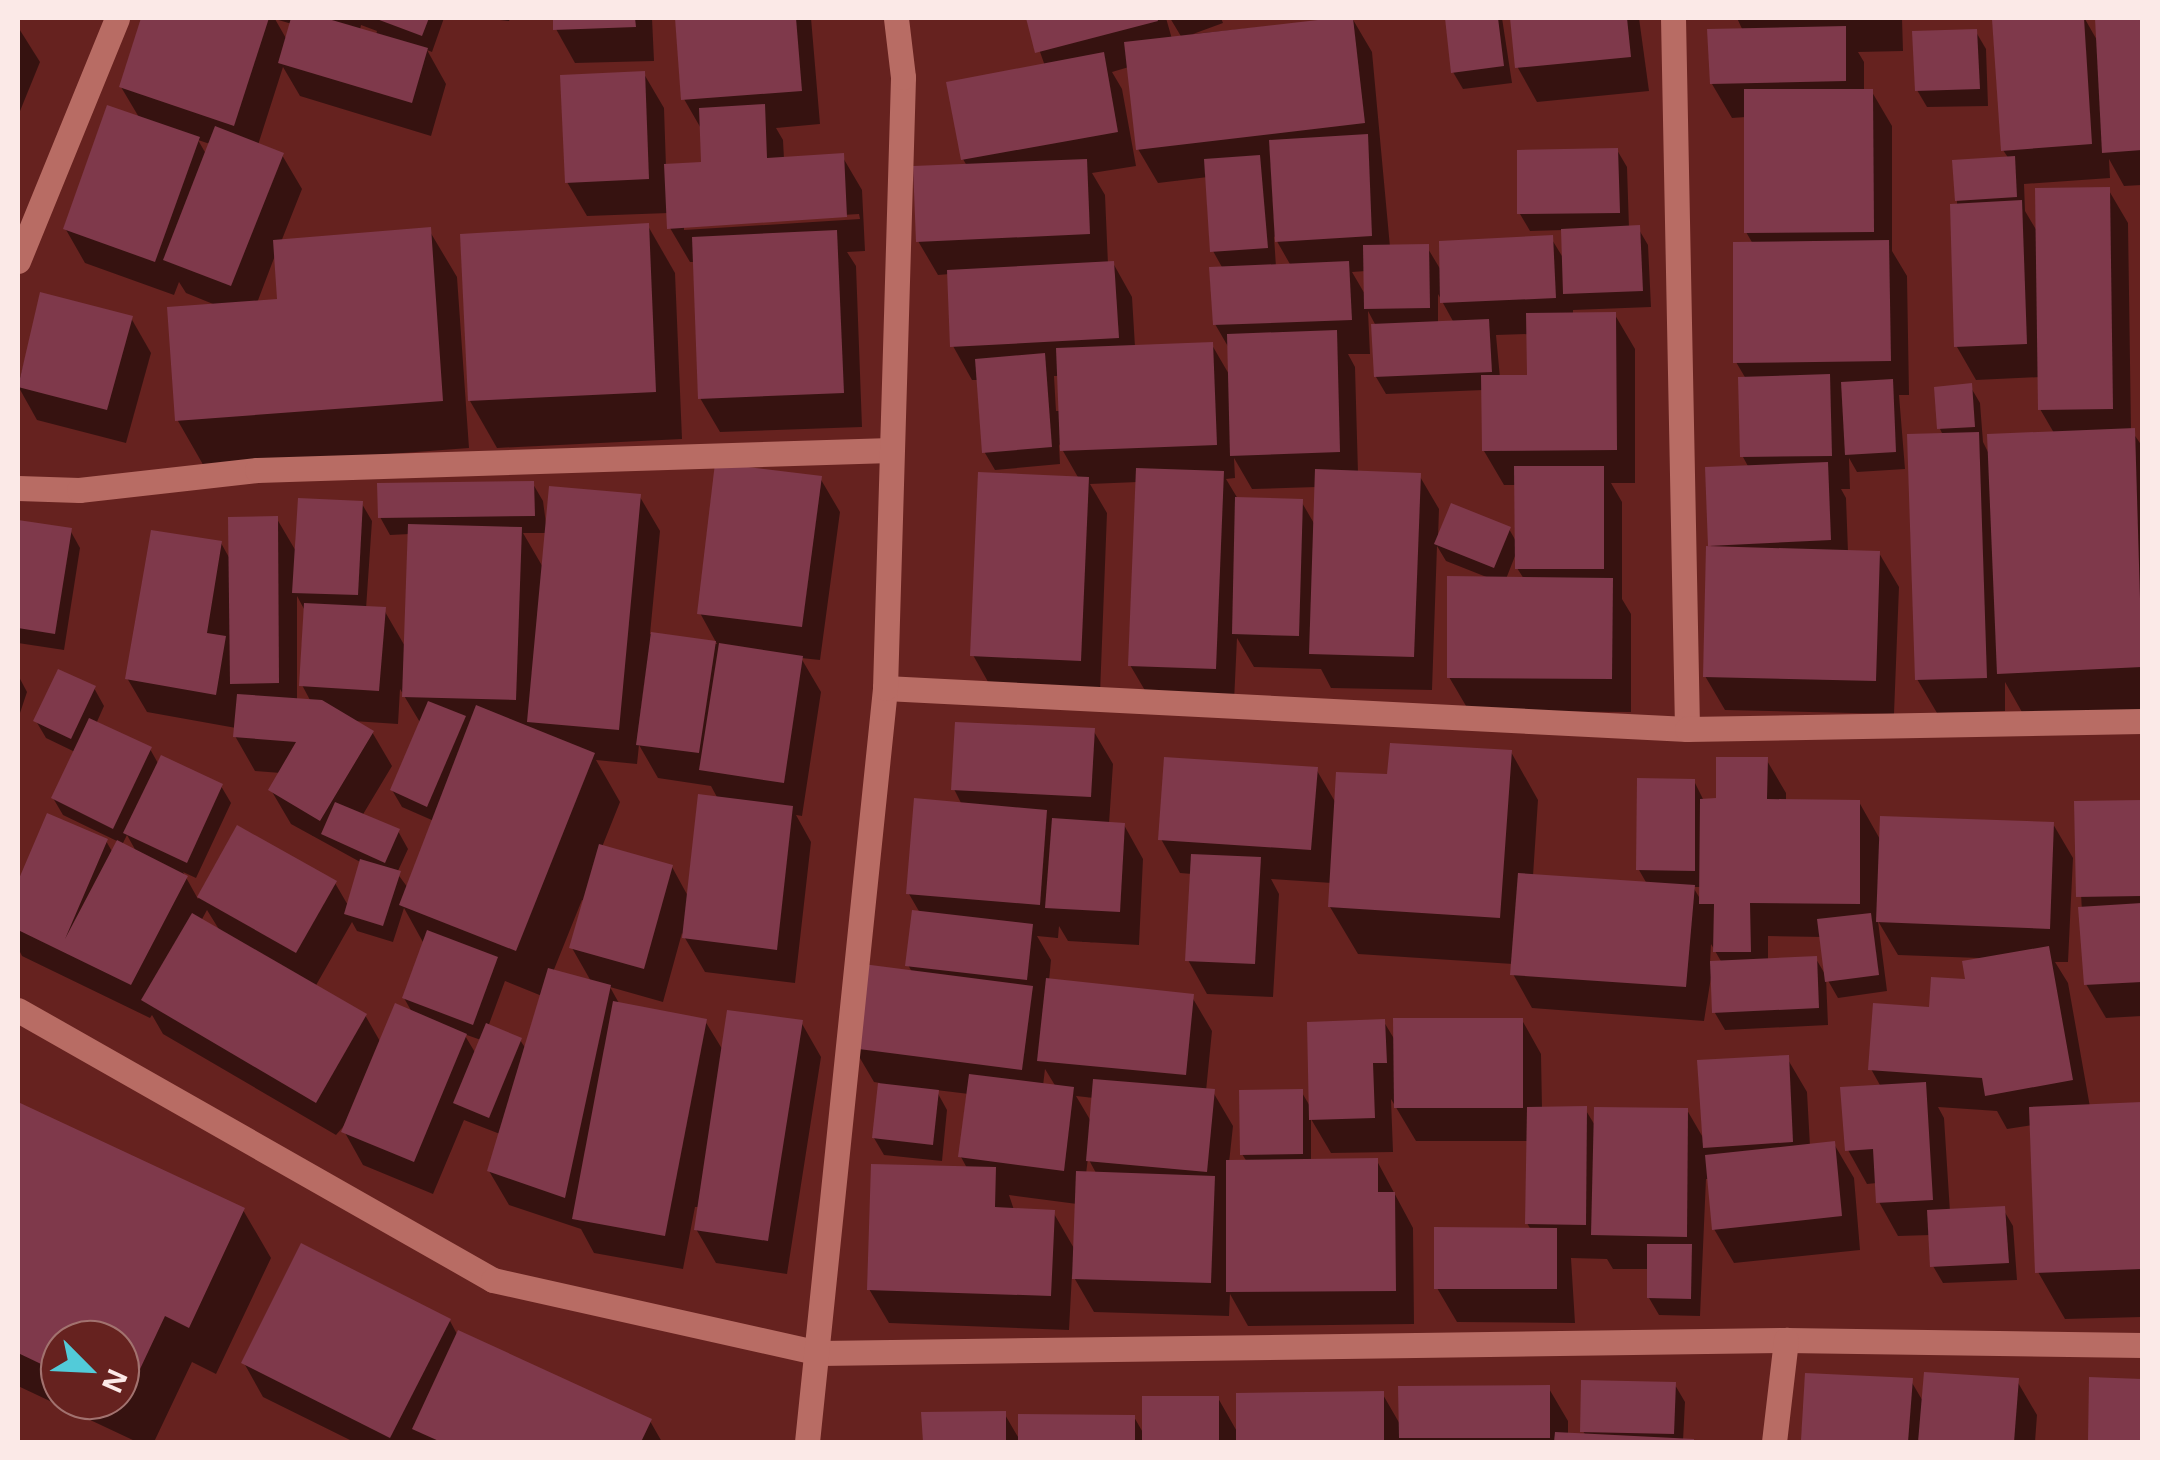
<!DOCTYPE html>
<html>
<head>
<meta charset="utf-8">
<style>
	body { margin:0 }
	#map { position:relative; width:2160px; height:1460px; overflow:hidden; background:#66221f; font-family:"Noto Sans",sans-serif }
	div>[style] { position:absolute }
	.shadow>* { inset:0; background:#0007 }
	.building>* { inset:0; background:#7f394b }
	.minor>* { height:25px; margin:-12.5px; padding:0 12.5px; transform-origin:12.5px; border-radius:12.5px; background:#b86c64 }
	span { translate:-50% -50%; white-space:nowrap; text-align:center; line-height:1.15; -webkit-text-stroke:8px #66221f; paint-order:stroke }
	.frame { position:absolute; inset:0; border:20px solid #fbe9e7; pointer-events:none }
	.north { position:absolute; left:40px; top:1320px; width:100px; height:100px; box-sizing:border-box; background:#66221f; border:2px solid #a2726f; border-radius:50%; rotate:114deg; font-size:28px; font-weight:700; line-height:40px; text-align:center; color:#fbe9e7 }
	.north::after { content:''; display:block; margin:auto; width:35px; height:45px; background:#52cbd9; clip-path:polygon(50% 0,100% 100%,50% 72%,0 100%) }
</style>
</head>
<body>
<div id="map">
	<div class="shadow">
		<i style="clip-path:polygon(evenodd,144px 18px,444px 18px,432px 52px,427px 50px,446px 84px,431px 136px,300px 96px,283px 67px,258px 145px,282px 155px,302px 189px,281px 242px,429px 230px,457px 277px,469px 448px,205px 468px,178px 421px,218px 306px,186px 293px,179px 282px,174px 295px,85px 263px,65px 228px,140px 119px,121px 87px,144px 18px,275px 19px,292px 24px,287px 40px,275px 19px,144px 18px,361px 25px,377px 31px,376px 35px,360px 30px,361px 25px,144px 18px,198px 140px,210px 144px,206px 154px,198px 140px,144px 18px,276px 253px,280px 301px,257px 303px,276px 253px)"></i>
		<i style="clip-path:polygon(483px 18px,510px 18px,509px 21px)"></i>
		<i style="clip-path:polygon(555px 18px,652px 18px,654px 61px,575px 63px,556px 29px)"></i>
		<i style="clip-path:polygon(evenodd,678px 18px,811px 18px,820px 124px,776px 128px,783px 140px,784px 159px,842px 156px,862px 190px,865px 251px,847px 252px,856px 266px,862px 427px,720px 432px,700px 398px,695px 262px,690px 262px,670px 228px,669px 213px,587px 216px,567px 182px,644px 74px,664px 108px,666px 167px,704px 164px,703px 132px,684px 99px,678px 18px,859px 214px,860px 219px,684px 230px,684px 225px,859px 214px)"></i>
		<i style="clip-path:polygon(evenodd,1028px 18px,1166px 18px,1172px 39px,1182px 38px,1170px 18px,1221px 18px,1223px 23px,1193px 34px,1352px 18px,1372px 52px,1390px 247px,1427px 247px,1442px 272px,1551px 238px,1565px 261px,1564px 230px,1530px 231px,1520px 214px,1617px 150px,1627px 167px,1629px 228px,1638px 228px,1648px 245px,1651px 307px,1573px 310px,1573px 315px,1615px 315px,1635px 349px,1635px 483px,1611px 483px,1622px 502px,1622px 599px,1631px 614px,1631px 712px,1469px 711px,1449px 677px,1489px 578px,1446px 561px,1437px 546px,1432px 690px,1331px 688px,1321px 669px,1254px 667px,1237px 638px,1234px 702px,1150px 699px,1130px 665px,1138px 482px,1090px 484px,1107px 513px,1100px 694px,992px 689px,973px 655px,1079px 479px,1059px 444px,1060px 464px,995px 470px,985px 453px,979px 380px,972px 380px,953px 346px,950px 274px,938px 275px,918px 241px,967px 166px,963px 159px,1045px 66px,1028px 18px,1129px 67px,1138px 149px,1158px 183px,1208px 177px,1213px 251px,1223px 269px,1215px 324px,1230px 350px,1230px 376px,1212px 345px,1135px 347px,1132px 297px,1113px 263px,1108px 264px,1105px 195px,1092px 173px,1136px 166px,1122px 89px,1112px 72px,1129px 67px,1028px 18px,1274px 236px,1291px 266px,1276px 267px,1274px 236px,1028px 18px,1366px 271px,1366px 296px,1352px 272px,1366px 271px,1028px 18px,1438px 294px,1454px 323px,1438px 323px,1438px 294px,1028px 18px,1368px 311px,1376px 326px,1376px 377px,1386px 394px,1484px 390px,1484px 451px,1504px 485px,1517px 485px,1517px 543px,1509px 529px,1438px 539px,1439px 509px,1419px 475px,1358px 473px,1355px 367px,1348px 354px,1370px 354px,1368px 311px,1028px 18px,1529px 334px,1529px 378px,1500px 378px,1496px 335px,1529px 334px,1028px 18px,1054px 376px,1060px 376px,1061px 411px,1056px 411px,1054px 376px,1028px 18px,1234px 458px,1252px 489px,1317px 487px,1315px 525px,1301px 501px,1238px 499px,1226px 479px,1235px 478px,1234px 458px,1028px 18px,1517px 551px,1517px 568px,1524px 579px,1506px 579px,1517px 551px)"></i>
		<i style="clip-path:polygon(1447px 18px,1502px 18px,1512px 83px,1463px 89px,1453px 72px)"></i>
		<i style="clip-path:polygon(1513px 18px,1639px 18px,1649px 91px,1537px 102px,1518px 68px)"></i>
		<i style="clip-path:polygon(1737px 18px,1902px 18px,1903px 51px,1858px 52px,1864px 62px,1864px 92px,1872px 92px,1892px 126px,1892px 251px,1907px 276px,1909px 395px,1899px 395px,1905px 469px,1857px 472px,1849px 458px,1850px 489px,1841px 489px,1846px 498px,1848px 552px,1879px 553px,1899px 587px,1894px 714px,1725px 710px,1705px 676px,1711px 546px,1708px 470px,1749px 468px,1743px 457px,1746px 379px,1736px 362px,1753px 244px,1746px 232px,1746px 117px,1732px 118px,1712px 84px,1743px 31px)"></i>
		<i style="clip-path:polygon(evenodd,2142px 18px,2142px 185px,2124px 186px,2109px 159px,2110px 178px,2024px 184px,2025px 211px,2038px 233px,2108px 189px,2128px 223px,2131px 430px,2142px 446px,2142px 715px,2027px 721px,2005px 682px,2005px 711px,1937px 713px,1917px 679px,1943px 435px,1940px 429px,1970px 386px,1980px 403px,1983px 442px,1990px 456px,2054px 433px,2040px 409px,2040px 377px,1976px 380px,1957px 347px,1957px 200px,2009px 159px,2003px 150px,1994px 19px,1941px 18px,2142px 18px,2097px 18px,2098px 42px,2085px 19px,2097px 18px)"></i>
		<i style="clip-path:polygon(18px 27px,40px 62px,18px 116px)"></i>
		<i style="clip-path:polygon(1976px 32px,1986px 49px,1988px 106px,1927px 107px,1917px 90px)"></i>
		<i style="clip-path:polygon(648px 226px,675px 273px,682px 439px,497px 448px,470px 401px)"></i>
		<i style="clip-path:polygon(42px 295px,131px 318px,151px 353px,126px 443px,37px 420px,18px 386px)"></i>
		<i style="clip-path:polygon(evenodd,820px 478px,840px 512px,820px 660px,801px 658px,821px 692px,802px 816px,796px 815px,811px 842px,795px 983px,705px 972px,682px 933px,663px 1002px,610px 987px,620px 1005px,705px 1021px,724px 1052px,801px 1022px,821px 1057px,787px 1274px,716px 1263px,696px 1229px,700px 1207px,695px 1207px,683px 1269px,594px 1253px,581px 1229px,509px 1205px,489px 1171px,500px 1134px,464px 1120px,433px 1194px,363px 1165px,344px 1131px,349px 1120px,336px 1135px,163px 1034px,152px 1015px,150px 1018px,22px 956px,18px 948px,18px 887px,48px 817px,106px 841px,113px 853px,119px 842px,63px 815px,53px 798px,75px 752px,46px 738px,36px 721px,94px 688px,104px 706px,96px 724px,150px 749px,159px 765px,221px 786px,231px 803px,196px 878px,183px 872px,198px 899px,238px 828px,335px 883px,349px 907px,362px 863px,291px 824px,271px 790px,281px 773px,255px 771px,235px 736px,236px 728px,147px 712px,127px 678px,221px 543px,231px 561px,277px 519px,297px 553px,362px 504px,372px 521px,366px 609px,384px 610px,406px 648px,410px 534px,390px 535px,380px 517px,533px 484px,543px 501px,547px 531px,640px 497px,660px 531px,650px 634px,717px 644px,700px 613px,820px 478px,523px 533px,547px 533px,544px 569px,523px 533px,820px 478px,297px 596px,304px 609px,302px 685px,311px 702px,297px 701px,297px 596px,820px 478px,400px 689px,421px 724px,392px 790px,402px 807px,434px 821px,408px 888px,397px 873px,408px 849px,398px 831px,362px 816px,392px 766px,372px 732px,353px 721px,398px 724px,400px 689px,820px 478px,639px 745px,658px 778px,711px 786px,718px 799px,689px 898px,672px 867px,602px 847px,620px 802px,596px 760px,637px 764px,639px 745px,820px 478px,127px 835px,137px 853px,122px 845px,127px 835px,820px 478px,582px 900px,585px 901px,572px 948px,592px 983px,553px 972px,582px 900px,820px 478px,404px 908px,424px 944px,404px 998px,413px 1014px,381px 1043px,365px 1015px,315px 987px,352px 922px,357px 931px,393px 942px,404px 908px,820px 478px,207px 910px,220px 931px,201px 921px,207px 910px,820px 478px,505px 981px,542px 996px,526px 1049px,520px 1040px,488px 1027px,505px 981px,820px 478px,464px 1034px,481px 1040px,476px 1054px,464px 1034px)"></i>
		<i style="clip-path:polygon(18px 523px,70px 530px,80px 548px,64px 650px,18px 643px)"></i>
		<i style="clip-path:polygon(18px 675px,27px 692px,18px 719px)"></i>
		<i style="clip-path:polygon(evenodd,1093px 730px,1113px 764px,1109px 824px,1124px 825px,1143px 859px,1139px 945px,1068px 941px,1059px 926px,1058px 938px,1037px 936px,1051px 960px,1049px 981px,1192px 997px,1212px 1031px,1206px 1091px,1213px 1092px,1233px 1126px,1229px 1163px,1247px 1162px,1242px 1154px,1301px 1091px,1311px 1108px,1384px 1022px,1396px 1042px,1522px 1020px,1541px 1054px,1542px 1109px,1585px 1109px,1596px 1127px,1687px 1110px,1705px 1141px,1787px 1058px,1807px 1092px,1810px 1146px,1834px 1144px,1854px 1178px,1860px 1250px,1734px 1263px,1714px 1229px,1710px 1179px,1706px 1179px,1700px 1316px,1659px 1315px,1649px 1298px,1650px 1269px,1613px 1269px,1607px 1259px,1571px 1258px,1575px 1323px,1457px 1322px,1437px 1288px,1531px 1230px,1527px 1223px,1529px 1141px,1416px 1141px,1391px 1099px,1393px 1152px,1331px 1153px,1311px 1119px,1311px 1162px,1377px 1161px,1413px 1228px,1414px 1324px,1248px 1326px,1230px 1294px,1229px 1316px,1094px 1312px,1072px 1274px,1069px 1330px,889px 1323px,869px 1289px,967px 1168px,961px 1157px,969px 1094px,936px 1090px,947px 1110px,942px 1161px,884px 1155px,874px 1138px,880px 1083px,874px 1082px,854px 1048px,912px 972px,908px 965px,920px 913px,909px 894px,962px 805px,954px 789px,1093px 730px,1045px 1069px,1056px 1087px,1043px 1086px,1045px 1069px,1093px 730px,1076px 1096px,1094px 1098px,1092px 1123px,1076px 1096px,1093px 730px,1088px 1158px,1097px 1175px,1086px 1174px,1088px 1158px,1093px 730px,1009px 1195px,1077px 1204px,1075px 1250px,1053px 1212px,1014px 1210px,1009px 1195px)"></i>
		<i style="clip-path:polygon(evenodd,1511px 752px,1538px 800px,1533px 876px,1647px 884px,1639px 870px,1694px 781px,1704px 801px,1718px 800px,1766px 759px,1786px 793px,1786px 802px,1859px 802px,1881px 841px,2053px 824px,2073px 858px,2068px 962px,2055px 962px,2068px 983px,2090px 1107px,2142px 1104px,2142px 1317px,2065px 1319px,2038px 1272px,2033px 1125px,2007px 1129px,1997px 1111px,1938px 1107px,1944px 1118px,1950px 1212px,2003px 1209px,2013px 1226px,2017px 1280px,1943px 1283px,1933px 1266px,1931px 1235px,1898px 1236px,1879px 1202px,1877px 1183px,1867px 1184px,1848px 1150px,1881px 1087px,1871px 1069px,1931px 1010px,1968px 982px,1979px 958px,1898px 955px,1878px 921px,1887px 991px,1838px 998px,1826px 977px,1828px 1025px,1725px 1030px,1715px 1013px,1713px 965px,1704px 1021px,1532px 1008px,1513px 974px,1513px 964px,1358px 954px,1330px 907px,1332px 883px,1271px 879px,1279px 894px,1273px 997px,1207px 994px,1188px 960px,1192px 874px,1180px 873px,1161px 839px,1316px 769px,1337px 805px,1390px 776px,1511px 752px,1693px 887px,1702px 887px,1702px 902px,1693px 887px,1511px 752px,1768px 936px,1822px 937px,1828px 979px,1816px 959px,1768px 961px,1768px 936px,1511px 752px,1711px 944px,1722px 963px,1710px 964px,1711px 944px)"></i>
		<i style="clip-path:polygon(2142px 802px,2142px 1016px,2106px 1018px,2086px 984px,2076px 803px)"></i>
		<i style="clip-path:polygon(evenodd,18px 1105px,243px 1210px,271px 1258px,216px 1374px,192px 1362px,154px 1442px,137px 1442px,18px 1386px,18px 1105px,60px 1340px,120px 1340px,120px 1400px,60px 1400px,60px 1340px)"></i>
		<i style="clip-path:polygon(450px 1321px,458px 1336px,650px 1421px,662px 1442px,354px 1442px,263px 1397px,244px 1363px)"></i>
		<i style="clip-path:polygon(2092px 1380px,2142px 1381px,2142px 1442px,2090px 1442px)"></i>
		<i style="clip-path:polygon(1911px 1381px,1924px 1403px,2017px 1381px,2037px 1415px,2035px 1442px,1804px 1440px)"></i>
		<i style="clip-path:polygon(1675px 1385px,1685px 1402px,1683px 1441px,1704px 1442px,925px 1442px,924px 1414px,1004px 1413px,1021px 1442px,1134px 1417px,1145px 1436px,1218px 1398px,1239px 1435px,1382px 1393px,1401px 1426px,1548px 1387px,1568px 1421px,1568px 1435px,1586px 1436px,1583px 1431px)"></i>
	</div>
	<div class="building">
		<i style="clip-path:polygon(141px 18px,269px 18px,234px 126px,119px 87px)"></i>
		<i style="clip-path:polygon(291px 18px,325px 18px,428px 48px,412px 103px,278px 63px)"></i>
		<i style="clip-path:polygon(374px 18px,429px 18px,422px 36px)"></i>
		<i style="clip-path:polygon(553px 18px,635px 18px,636px 27px,553px 30px)"></i>
		<i style="clip-path:polygon(675px 18px,796px 18px,802px 91px,681px 100px)"></i>
		<i style="clip-path:polygon(1026px 18px,1157px 18px,1158px 21px,1035px 53px)"></i>
		<i style="clip-path:polygon(1335px 18px,1353px 18px,1365px 123px,1136px 150px,1124px 42px)"></i>
		<i style="clip-path:polygon(1445px 18px,1498px 18px,1504px 66px,1451px 73px)"></i>
		<i style="clip-path:polygon(1510px 18px,1627px 18px,1631px 57px,1515px 68px)"></i>
		<i style="clip-path:polygon(2084px 18px,2092px 144px,2001px 151px,1992px 19px)"></i>
		<i style="clip-path:polygon(2095px 18px,2142px 18px,2142px 150px,2102px 153px)"></i>
		<i style="clip-path:polygon(1846px 26px,1846px 81px,1710px 84px,1707px 29px)"></i>
		<i style="clip-path:polygon(1977px 29px,1980px 89px,1915px 91px,1912px 31px)"></i>
		<i style="clip-path:polygon(1104px 52px,1118px 132px,961px 160px,946px 82px)"></i>
		<i style="clip-path:polygon(645px 71px,649px 179px,565px 183px,560px 75px)"></i>
		<i style="clip-path:polygon(1744px 89px,1873px 89px,1874px 232px,1744px 233px)"></i>
		<i style="clip-path:polygon(765px 104px,767px 158px,844px 153px,847px 217px,667px 229px,664px 164px,701px 162px,699px 108px)"></i>
		<i style="clip-path:polygon(107px 105px,200px 137px,155px 262px,63px 229px)"></i>
		<i style="clip-path:polygon(215px 126px,284px 153px,231px 286px,163px 260px)"></i>
		<i style="clip-path:polygon(1368px 134px,1372px 236px,1275px 242px,1269px 140px)"></i>
		<i style="clip-path:polygon(1618px 148px,1620px 213px,1517px 214px,1517px 150px)"></i>
		<i style="clip-path:polygon(1260px 155px,1268px 248px,1210px 252px,1204px 159px)"></i>
		<i style="clip-path:polygon(2015px 156px,2017px 197px,1955px 201px,1952px 160px)"></i>
		<i style="clip-path:polygon(1087px 159px,1090px 234px,916px 242px,913px 166px)"></i>
		<i style="clip-path:polygon(2110px 187px,2113px 409px,2038px 410px,2035px 188px)"></i>
		<i style="clip-path:polygon(2022px 200px,2027px 344px,1954px 347px,1950px 204px)"></i>
		<i style="clip-path:polygon(649px 223px,656px 392px,468px 401px,460px 234px)"></i>
		<i style="clip-path:polygon(1640px 225px,1643px 291px,1563px 294px,1561px 229px)"></i>
		<i style="clip-path:polygon(431px 227px,443px 401px,175px 421px,167px 307px,277px 299px,273px 240px)"></i>
		<i style="clip-path:polygon(837px 230px,844px 393px,698px 399px,692px 237px)"></i>
		<i style="clip-path:polygon(1553px 235px,1556px 298px,1440px 303px,1439px 241px)"></i>
		<i style="clip-path:polygon(1889px 240px,1891px 361px,1733px 363px,1733px 242px)"></i>
		<i style="clip-path:polygon(1429px 244px,1430px 308px,1364px 309px,1363px 245px)"></i>
		<i style="clip-path:polygon(1114px 261px,1119px 338px,950px 347px,947px 270px)"></i>
		<i style="clip-path:polygon(1349px 261px,1352px 320px,1213px 325px,1209px 267px)"></i>
		<i style="clip-path:polygon(40px 292px,133px 316px,107px 410px,18px 387px)"></i>
		<i style="clip-path:polygon(1616px 312px,1617px 450px,1482px 451px,1481px 375px,1527px 375px,1526px 313px)"></i>
		<i style="clip-path:polygon(1489px 319px,1492px 372px,1374px 377px,1371px 324px)"></i>
		<i style="clip-path:polygon(1337px 330px,1340px 452px,1230px 456px,1227px 334px)"></i>
		<i style="clip-path:polygon(1213px 342px,1217px 445px,1060px 451px,1056px 348px)"></i>
		<i style="clip-path:polygon(1045px 353px,1052px 447px,982px 453px,975px 359px)"></i>
		<i style="clip-path:polygon(1830px 374px,1832px 456px,1740px 457px,1738px 377px)"></i>
		<i style="clip-path:polygon(1893px 379px,1896px 452px,1845px 455px,1841px 382px)"></i>
		<i style="clip-path:polygon(1972px 383px,1975px 427px,1937px 429px,1934px 387px)"></i>
		<i style="clip-path:polygon(2135px 428px,2142px 667px,1997px 674px,1987px 434px)"></i>
		<i style="clip-path:polygon(1979px 432px,1987px 678px,1915px 680px,1907px 434px)"></i>
		<i style="clip-path:polygon(1828px 462px,1831px 540px,1708px 546px,1705px 467px)"></i>
		<i style="clip-path:polygon(715px 463px,822px 476px,802px 627px,697px 614px)"></i>
		<i style="clip-path:polygon(1514px 466px,1604px 466px,1604px 569px,1515px 569px)"></i>
		<i style="clip-path:polygon(1136px 468px,1224px 471px,1216px 669px,1128px 666px)"></i>
		<i style="clip-path:polygon(1315px 469px,1421px 473px,1414px 657px,1309px 654px)"></i>
		<i style="clip-path:polygon(978px 472px,1089px 477px,1081px 661px,970px 656px)"></i>
		<i style="clip-path:polygon(534px 481px,535px 516px,378px 518px,377px 483px)"></i>
		<i style="clip-path:polygon(549px 486px,641px 494px,619px 730px,527px 722px)"></i>
		<i style="clip-path:polygon(1235px 497px,1303px 499px,1299px 636px,1232px 634px)"></i>
		<i style="clip-path:polygon(298px 498px,363px 501px,358px 595px,292px 593px)"></i>
		<i style="clip-path:polygon(1451px 503px,1511px 527px,1494px 568px,1434px 544px)"></i>
		<i style="clip-path:polygon(278px 516px,279px 683px,230px 684px,228px 517px)"></i>
		<i style="clip-path:polygon(18px 520px,72px 528px,55px 634px,18px 628px)"></i>
		<i style="clip-path:polygon(408px 524px,522px 527px,516px 700px,402px 697px)"></i>
		<i style="clip-path:polygon(151px 530px,222px 541px,207px 633px,226px 636px,216px 695px,125px 679px)"></i>
		<i style="clip-path:polygon(1706px 546px,1880px 551px,1876px 681px,1703px 677px)"></i>
		<i style="clip-path:polygon(1447px 576px,1613px 578px,1612px 679px,1447px 678px)"></i>
		<i style="clip-path:polygon(304px 603px,386px 607px,379px 691px,299px 686px)"></i>
		<i style="clip-path:polygon(651px 632px,716px 641px,699px 753px,636px 745px)"></i>
		<i style="clip-path:polygon(719px 643px,803px 656px,784px 783px,699px 770px)"></i>
		<i style="clip-path:polygon(58px 669px,96px 686px,71px 739px,33px 721px)"></i>
		<i style="clip-path:polygon(237px 694px,322px 700px,374px 731px,320px 821px,268px 790px,296px 742px,233px 737px)"></i>
		<i style="clip-path:polygon(428px 701px,466px 716px,427px 807px,390px 790px)"></i>
		<i style="clip-path:polygon(476px 705px,595px 753px,516px 951px,399px 905px)"></i>
		<i style="clip-path:polygon(89px 718px,152px 747px,113px 829px,51px 798px)"></i>
		<i style="clip-path:polygon(955px 722px,1095px 728px,1091px 797px,951px 790px)"></i>
		<i style="clip-path:polygon(1390px 743px,1512px 750px,1500px 918px,1328px 907px,1336px 772px,1387px 774px)"></i>
		<i style="clip-path:polygon(161px 755px,223px 784px,187px 863px,123px 833px)"></i>
		<i style="clip-path:polygon(1164px 757px,1318px 767px,1311px 850px,1158px 840px)"></i>
		<i style="clip-path:polygon(1716px 757px,1768px 757px,1767px 799px,1860px 800px,1860px 904px,1750px 903px,1751px 952px,1713px 952px,1714px 904px,1699px 904px,1700px 799px,1716px 798px)"></i>
		<i style="clip-path:polygon(1637px 778px,1695px 779px,1695px 871px,1636px 870px)"></i>
		<i style="clip-path:polygon(698px 794px,793px 806px,777px 950px,682px 938px)"></i>
		<i style="clip-path:polygon(914px 798px,1047px 810px,1040px 905px,906px 894px)"></i>
		<i style="clip-path:polygon(2142px 800px,2142px 896px,2076px 897px,2074px 801px)"></i>
		<i style="clip-path:polygon(335px 802px,400px 829px,385px 863px,321px 834px)"></i>
		<i style="clip-path:polygon(47px 813px,108px 839px,65px 939px,117px 840px,188px 876px,131px 985px,18px 930px,18px 881px)"></i>
		<i style="clip-path:polygon(1880px 816px,2054px 822px,2050px 929px,1876px 922px)"></i>
		<i style="clip-path:polygon(1052px 818px,1125px 823px,1120px 912px,1045px 908px)"></i>
		<i style="clip-path:polygon(237px 825px,337px 881px,296px 953px,197px 897px)"></i>
		<i style="clip-path:polygon(599px 844px,673px 865px,644px 969px,569px 948px)"></i>
		<i style="clip-path:polygon(1191px 854px,1261px 857px,1255px 964px,1185px 961px)"></i>
		<i style="clip-path:polygon(360px 859px,401px 871px,383px 926px,344px 914px)"></i>
		<i style="clip-path:polygon(1518px 873px,1695px 885px,1686px 987px,1510px 975px)"></i>
		<i style="clip-path:polygon(2142px 903px,2142px 982px,2084px 985px,2078px 907px)"></i>
		<i style="clip-path:polygon(912px 910px,1033px 924px,1027px 980px,905px 966px)"></i>
		<i style="clip-path:polygon(192px 913px,367px 1014px,316px 1103px,141px 1000px)"></i>
		<i style="clip-path:polygon(1871px 913px,1879px 975px,1825px 982px,1817px 919px)"></i>
		<i style="clip-path:polygon(427px 930px,498px 957px,473px 1025px,402px 998px)"></i>
		<i style="clip-path:polygon(2049px 946px,2073px 1080px,1985px 1096px,1982px 1078px,1868px 1070px,1873px 1003px,1929px 1007px,1931px 977px,1965px 979px,1962px 961px)"></i>
		<i style="clip-path:polygon(1817px 956px,1819px 1008px,1712px 1013px,1710px 961px)"></i>
		<i style="clip-path:polygon(863px 964px,1033px 986px,1022px 1070px,851px 1048px)"></i>
		<i style="clip-path:polygon(548px 968px,611px 985px,565px 1198px,487px 1171px)"></i>
		<i style="clip-path:polygon(1046px 978px,1194px 994px,1186px 1075px,1037px 1061px)"></i>
		<i style="clip-path:polygon(613px 1001px,707px 1019px,665px 1236px,572px 1219px)"></i>
		<i style="clip-path:polygon(395px 1003px,467px 1034px,414px 1162px,341px 1132px)"></i>
		<i style="clip-path:polygon(727px 1010px,803px 1020px,768px 1241px,694px 1230px)"></i>
		<i style="clip-path:polygon(1393px 1018px,1523px 1018px,1523px 1108px,1394px 1108px)"></i>
		<i style="clip-path:polygon(1385px 1019px,1387px 1063px,1373px 1063px,1375px 1118px,1309px 1120px,1307px 1022px)"></i>
		<i style="clip-path:polygon(486px 1023px,522px 1038px,489px 1118px,453px 1103px)"></i>
		<i style="clip-path:polygon(1789px 1055px,1793px 1142px,1703px 1148px,1697px 1060px)"></i>
		<i style="clip-path:polygon(969px 1074px,1074px 1087px,1064px 1171px,958px 1157px)"></i>
		<i style="clip-path:polygon(1093px 1079px,1215px 1089px,1207px 1172px,1086px 1161px)"></i>
		<i style="clip-path:polygon(1926px 1082px,1933px 1200px,1876px 1203px,1873px 1149px,1845px 1151px,1840px 1087px)"></i>
		<i style="clip-path:polygon(878px 1083px,939px 1090px,933px 1145px,872px 1138px)"></i>
		<i style="clip-path:polygon(1303px 1089px,1303px 1154px,1240px 1155px,1239px 1090px)"></i>
		<i style="clip-path:polygon(18px 1102px,245px 1208px,189px 1328px,165px 1316px,124px 1403px,120px 1340px,60px 1340px,60px 1373px,18px 1353px)"></i>
		<i style="clip-path:polygon(2142px 1102px,2142px 1269px,2035px 1273px,2029px 1107px)"></i>
		<i style="clip-path:polygon(1587px 1106px,1586px 1225px,1525px 1224px,1527px 1107px)"></i>
		<i style="clip-path:polygon(1594px 1107px,1688px 1108px,1687px 1237px,1591px 1235px)"></i>
		<i style="clip-path:polygon(1835px 1141px,1842px 1216px,1712px 1230px,1705px 1155px)"></i>
		<i style="clip-path:polygon(1378px 1158px,1378px 1192px,1395px 1192px,1396px 1291px,1226px 1292px,1226px 1160px)"></i>
		<i style="clip-path:polygon(871px 1164px,996px 1167px,995px 1207px,1055px 1210px,1051px 1296px,867px 1290px)"></i>
		<i style="clip-path:polygon(1076px 1171px,1215px 1176px,1211px 1283px,1072px 1279px)"></i>
		<i style="clip-path:polygon(2005px 1206px,2009px 1263px,1930px 1267px,1927px 1210px)"></i>
		<i style="clip-path:polygon(1434px 1227px,1557px 1228px,1557px 1289px,1434px 1289px)"></i>
		<i style="clip-path:polygon(301px 1243px,451px 1319px,390px 1438px,241px 1363px)"></i>
		<i style="clip-path:polygon(1647px 1244px,1692px 1244px,1691px 1299px,1647px 1298px)"></i>
		<i style="clip-path:polygon(458px 1330px,652px 1419px,641px 1442px,441px 1442px,412px 1429px)"></i>
		<i style="clip-path:polygon(1924px 1372px,2019px 1378px,2014px 1442px,1918px 1442px)"></i>
		<i style="clip-path:polygon(1805px 1373px,1913px 1378px,1908px 1442px,1801px 1440px)"></i>
		<i style="clip-path:polygon(2089px 1377px,2142px 1379px,2142px 1442px,2088px 1442px)"></i>
		<i style="clip-path:polygon(1581px 1380px,1676px 1382px,1674px 1434px,1580px 1432px)"></i>
		<i style="clip-path:polygon(1550px 1385px,1550px 1438px,1399px 1438px,1398px 1386px)"></i>
		<i style="clip-path:polygon(1384px 1391px,1384px 1442px,1236px 1442px,1236px 1393px)"></i>
		<i style="clip-path:polygon(1142px 1396px,1219px 1396px,1219px 1442px,1142px 1442px)"></i>
		<i style="clip-path:polygon(1006px 1411px,1006px 1442px,923px 1442px,921px 1412px)"></i>
		<i style="clip-path:polygon(1018px 1414px,1135px 1415px,1135px 1442px,1018px 1442px)"></i>
		<i style="clip-path:polygon(1555px 1432px,1694px 1439px,1694px 1442px,1554px 1442px)"></i>
	</div>
	<div class="minor">
		<i style="left:1673px;top:18px;width:711px;rotate:88.87deg"></i>
		<i style="left:18px;top:261px;width:262px;rotate:-67.8deg"></i>
		<i style="left:18px;top:488px;width:61px;rotate:1.9deg"></i>
		<i style="left:79px;top:490px;width:179px;rotate:-6.4deg"></i>
		<i style="left:257px;top:470px;width:634px;rotate:-1.81deg"></i>
		<i style="left:885px;top:688px;width:803px;rotate:2.93deg"></i>
		<i style="left:1687px;top:729px;width:455px;rotate:-1deg"></i>
		<i style="left:18px;top:1010px;width:546px;rotate:29.61deg"></i>
		<i style="left:493px;top:1280px;width:334px;rotate:12.6deg"></i>
		<i style="left:819px;top:1353px;width:967px;rotate:-0.77deg"></i>
		<i style="left:1786px;top:1340px;width:356px;rotate:0.8deg"></i>
		<i style="left:807px;top:1442px;width:758px;rotate:-84.09deg"></i>
		<i style="left:885px;top:688px;width:611px;rotate:-88.31deg"></i>
		<i style="left:903px;top:77px;width:59px;rotate:-96.8deg"></i>
		<i style="left:1774px;top:1442px;width:103px;rotate:-83.3deg"></i>
	</div>
	<div class="frame"></div>
	<div class="north">N</div>
</div>
</body>
</html>
